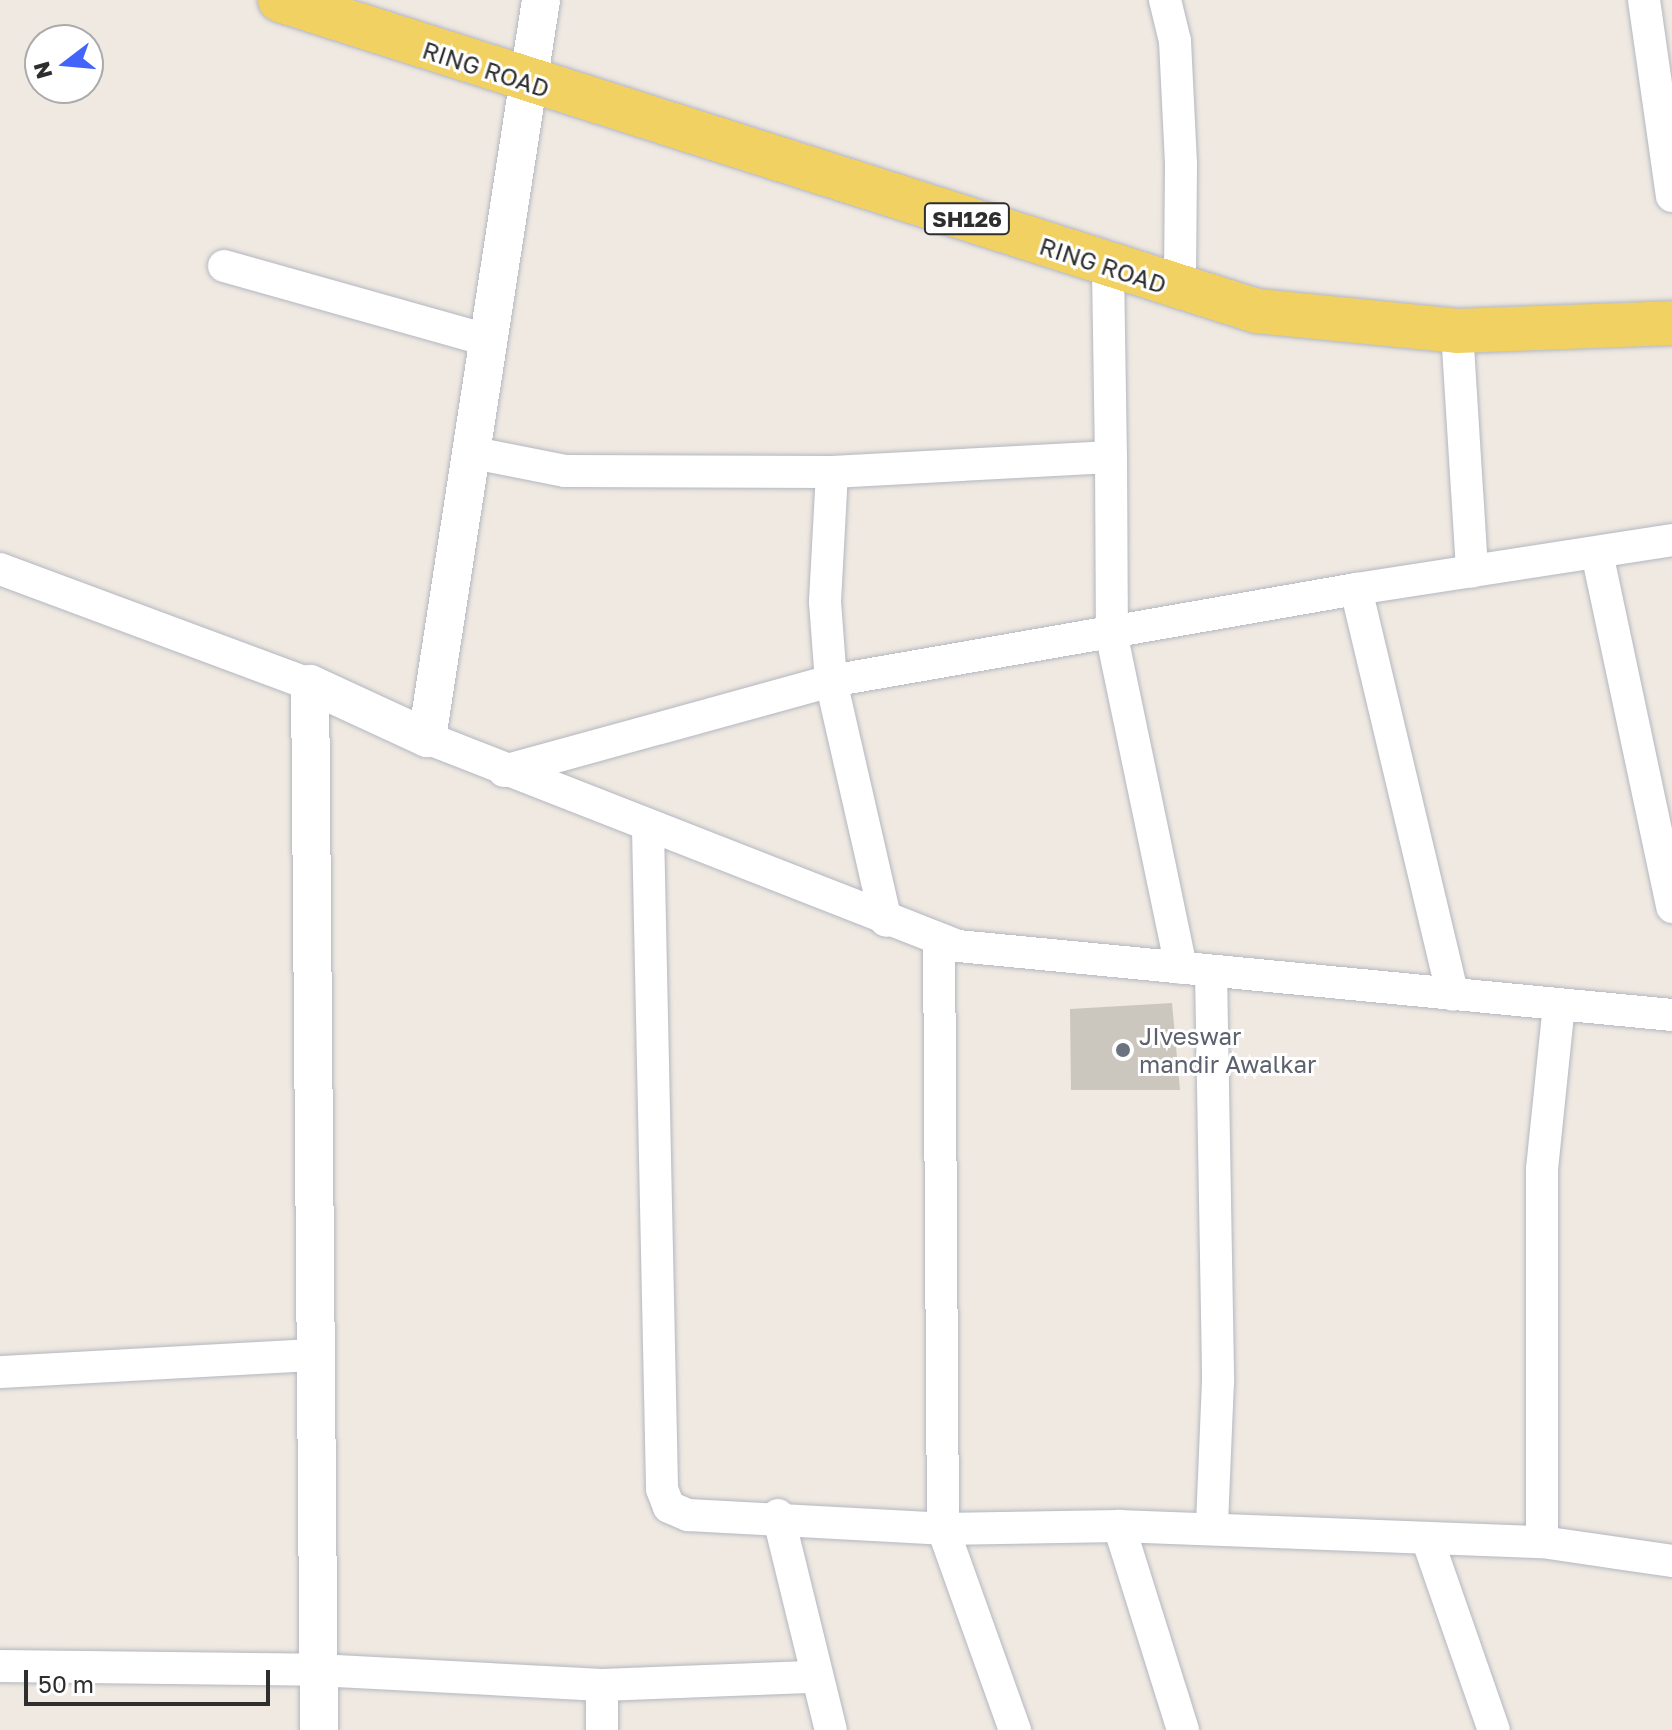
<!DOCTYPE html>
<html>
<head>
<meta charset="utf-8">
<style>
	body { margin:0 }
	#map { position:relative; width:1672px; height:1730px; overflow:hidden; background:#efe9e1; font-family:"Golos Text",sans-serif }
	div>[style] { position:absolute }
	.building>* { inset:0; background:#cbc7bf }
	.roads { filter:drop-shadow(0 0 2px #b4b7c1) drop-shadow(0 0 2px #b4b7c1) }
	.minor>* { height:32px; margin:-16px; padding:0 16px; transform-origin:16px; border-radius:16px; background:#fff }
	.tertiary>* { height:38px; margin:-19px; padding:0 19px; transform-origin:19px; border-radius:19px; background:#fff }
	.primary>* { height:44px; margin:-22px; padding:0 22px; transform-origin:22px; border-radius:22px; background:#f2d163 }
	.dots>* { width:22px; height:22px; translate:-50% -50%; box-sizing:border-box; border:4px solid #fff; border-radius:50% }
	span { translate:-50% -50%; white-space:nowrap; text-align:center; line-height:1.15; -webkit-text-stroke:6px #fff; paint-order:stroke }
	.shield-label span { padding:2px 6px; background:#fff; border:2px solid; border-radius:6px; -webkit-text-stroke-width:0 }
	.shield-label { font-size:22px; color:#2e2e2e; font-weight:700 }
	.street-label { font-size:24px; color:#2e2e2e }
	.worship-label { font-size:24px; color:#5b616d }
	.left { translate:0 -50%; text-align:left }
	.north { position:absolute; left:24px; top:24px; width:80px; height:80px; box-sizing:border-box; background:#fff; border:2px solid #ababab; border-radius:50%; rotate:254deg; font-size:22px; font-weight:700; line-height:32px; text-align:center; color:#2e2e2e }
	.north::after { content:''; display:block; margin:auto; width:28px; height:36px; background:#4264fb; clip-path:polygon(50% 0,100% 100%,50% 72%,0 100%) }
	.scale { position:absolute; left:24px; top:1670px; width:246px; height:36px; box-sizing:border-box; border:4px solid #2e2e2e; border-top:0; padding-left:10px; font-size:24px; line-height:28px; white-space:nowrap; color:#2e2e2e; -webkit-text-stroke:6px #fff; paint-order:stroke }
</style>
</head>
<body>
<div id="map">
	<div class="building">
		<i style="clip-path:polygon(1172px 1003px,1180px 1090px,1071px 1090px,1070px 1009px)"></i>
	</div>
	<div class="roads">
		<div class="minor">
			<i style="left:1165px;top:0;width:42px;rotate:76.3deg"></i>
			<i style="left:1175px;top:41px;width:123px;rotate:87.2deg"></i>
			<i style="left:1181px;top:164px;width:125px;rotate:90.5deg"></i>
			<i style="left:1644px;top:0;width:198px;rotate:81.9deg"></i>
			<i style="left:224px;top:266px;width:277px;rotate:15.7deg"></i>
			<i style="left:1108px;top:269px;width:188px;rotate:89.1deg"></i>
			<i style="left:1457px;top:331px;width:241px;rotate:86.4deg"></i>
			<i style="left:474px;top:453px;width:93px;rotate:11.2deg"></i>
			<i style="left:565px;top:471px;width:267px;rotate:0.2deg"></i>
			<i style="left:832px;top:472px;width:279px;rotate:-3.1deg"></i>
			<i style="left:1111px;top:457px;width:180px;rotate:89.7deg"></i>
			<i style="left:1112px;top:637px;width:338px;rotate:78.2deg"></i>
			<i style="left:832px;top:472px;width:130px;rotate:93.1deg"></i>
			<i style="left:825px;top:602px;width:79px;rotate:85.7deg"></i>
			<i style="left:831px;top:681px;width:246px;rotate:77.1deg"></i>
			<i style="left:1597px;top:553px;width:362px;rotate:78deg"></i>
			<i style="left:0;top:569px;width:331px;rotate:20.4deg"></i>
			<i style="left:1356px;top:589px;width:320px;rotate:-8.8deg"></i>
			<i style="left:427px;top:738px;width:570px;rotate:21.39deg"></i>
			<i style="left:958px;top:946px;width:717px;rotate:5.52deg"></i>
			<i style="left:504px;top:771px;width:339px;rotate:-15.4deg"></i>
			<i style="left:831px;top:681px;width:533px;rotate:-9.94deg"></i>
			<i style="left:1356px;top:589px;width:417px;rotate:76.6deg"></i>
			<i style="left:648px;top:829px;width:660px;rotate:88.78deg"></i>
			<i style="left:662px;top:1489px;width:19px;rotate:69deg"></i>
			<i style="left:669px;top:1507px;width:21px;rotate:23deg"></i>
			<i style="left:688px;top:1515px;width:255px;rotate:3.1deg"></i>
			<i style="left:943px;top:1529px;width:176px;rotate:-1deg"></i>
			<i style="left:939px;top:939px;width:590px;rotate:89.61deg"></i>
			<i style="left:943px;top:1529px;width:214px;rotate:70.3deg"></i>
			<i style="left:1211px;top:971px;width:410px;rotate:89deg"></i>
			<i style="left:1218px;top:1381px;width:145px;rotate:92.4deg"></i>
			<i style="left:0;top:1372px;width:315px;rotate:-3.1deg"></i>
			<i style="left:778px;top:1515px;width:221px;rotate:76.2deg"></i>
			<i style="left:1428px;top:1541px;width:200px;rotate:70.8deg"></i>
			<i style="left:1542px;top:1542px;width:373px;rotate:-90deg"></i>
			<i style="left:1542px;top:1169px;width:165px;rotate:-84.1deg"></i>
			<i style="left:0;top:1666px;width:317px;rotate:0.7deg"></i>
			<i style="left:317px;top:1670px;width:285px;rotate:3deg"></i>
			<i style="left:602px;top:1685px;width:213px;rotate:-2.2deg"></i>
			<i style="left:602px;top:1685px;width:45px;rotate:90deg"></i>
			<i style="left:1183px;top:1730px;width:214px;rotate:-107.4deg"></i>
			<i style="left:1119px;top:1526px;width:423px;rotate:2.2deg"></i>
			<i style="left:1542px;top:1542px;width:131px;rotate:8.3deg"></i>
		</div>
		<div class="tertiary">
			<i style="left:319px;top:1730px;width:1046px;rotate:-90.49deg"></i>
			<i style="left:310px;top:684px;width:129px;rotate:24.8deg"></i>
			<i style="left:427px;top:738px;width:747px;rotate:-81.22deg"></i>
		</div>
		<div class="primary">
			<i style="left:280px;top:0;width:1025px;rotate:17.66deg"></i>
			<i style="left:1257px;top:311px;width:201px;rotate:5.7deg"></i>
			<i style="left:1457px;top:331px;width:215px;rotate:-2.1deg"></i>
		</div>
	</div>
	<div class="dots">
		<i style="left:1123px;top:1050px;background:#6b7280"></i>
	</div>
	<div class="shield-label">
		<span style="left:967px;top:219px">SH126</span>
	</div>
	<div class="street-label">
		<span style="left:486px;top:69px;rotate:18deg">RING ROAD</span>
		<span style="left:1103px;top:265px;rotate:18deg">RING ROAD</span>
	</div>
	<div class="worship-label">
		<span class="left" style="left:1139px;top:1050px">JIveswar<br>mandir Awalkar</span>
	</div>
	<div class="north">N</div>
	<div class="scale">50 m</div>
</div>
</body>
</html>
